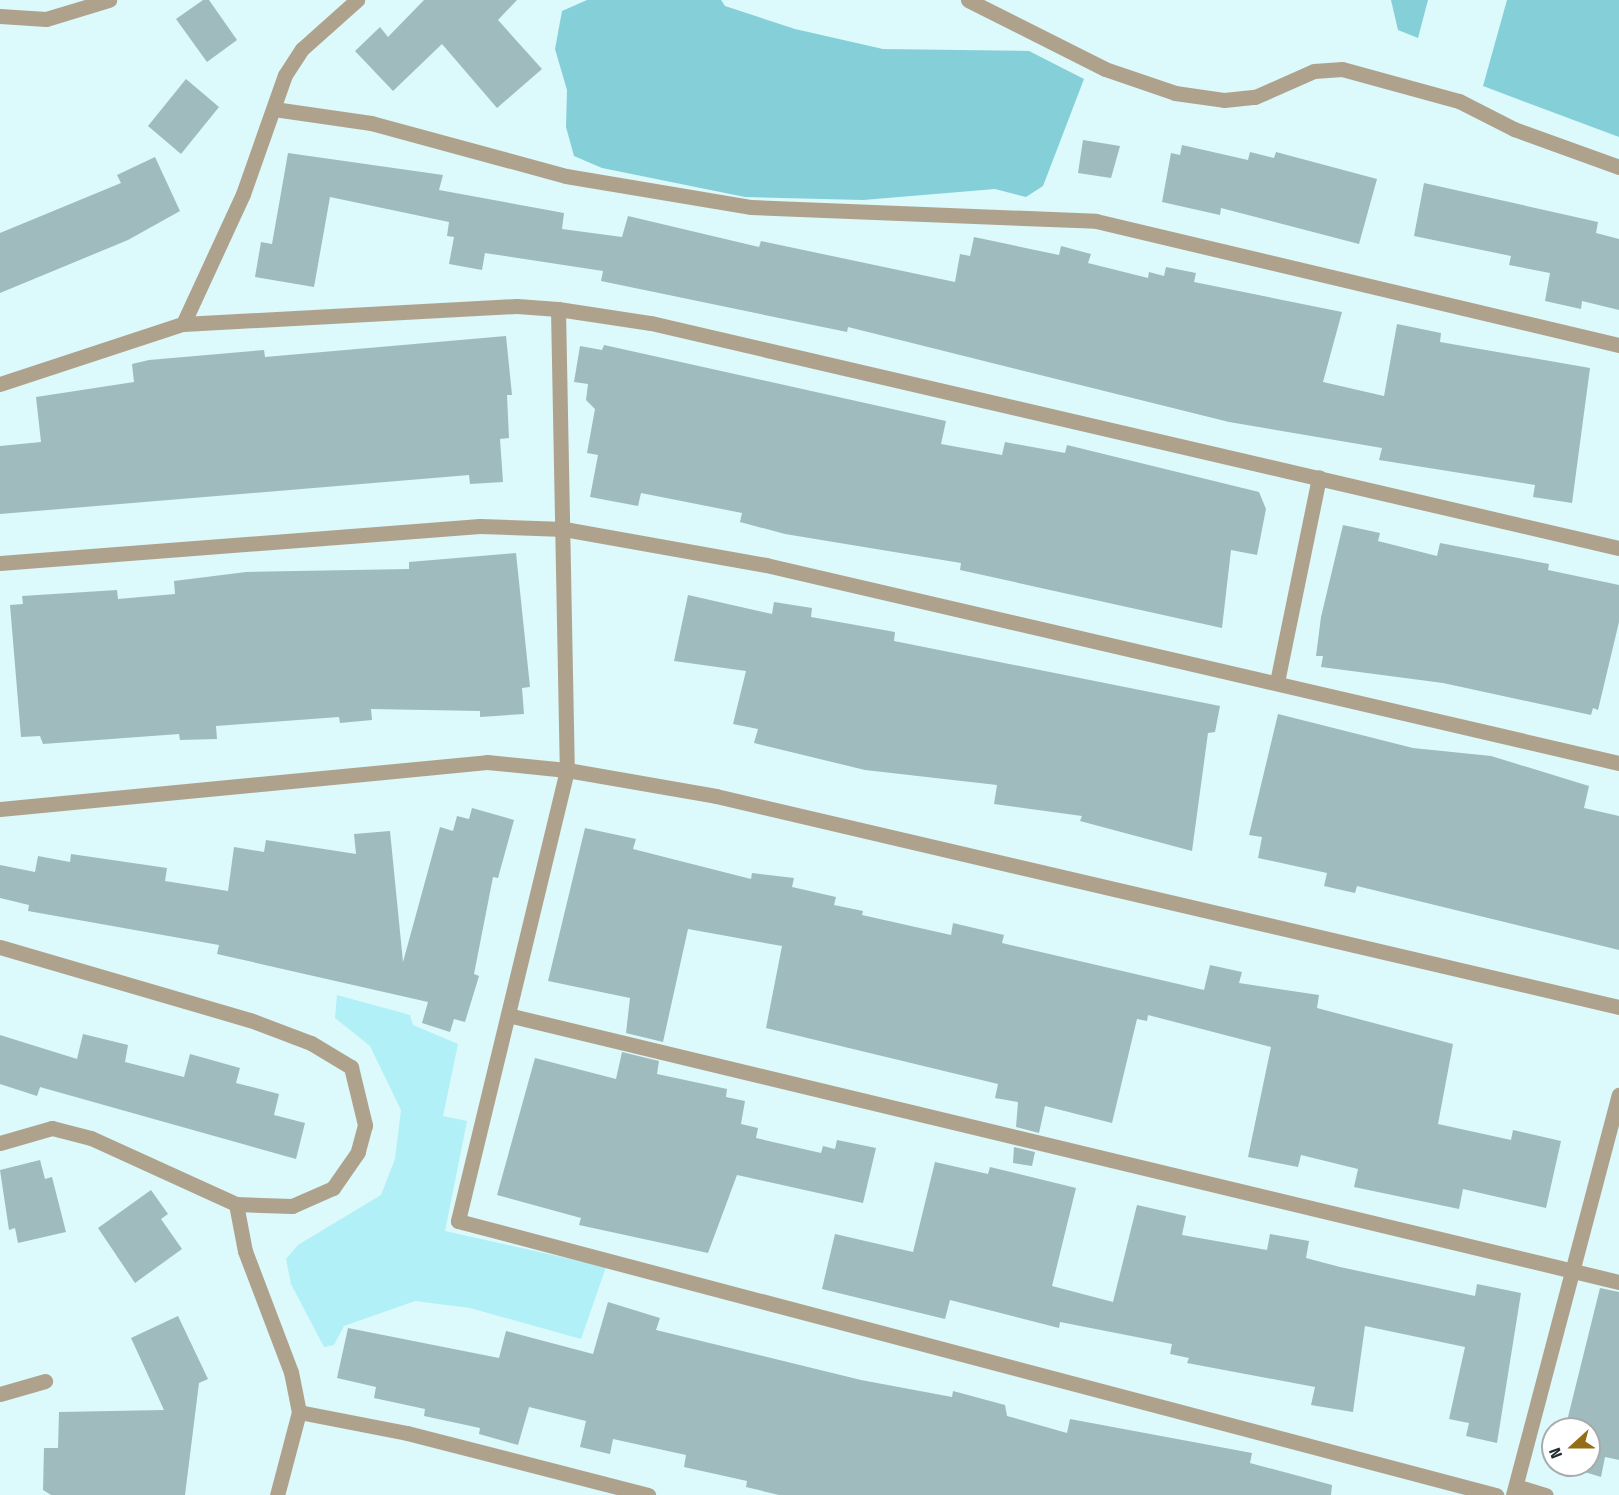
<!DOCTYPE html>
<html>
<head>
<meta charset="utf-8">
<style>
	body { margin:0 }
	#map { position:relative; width:1619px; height:1495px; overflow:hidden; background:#dcf9fc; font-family:"Fira Sans Condensed",sans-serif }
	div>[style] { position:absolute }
	.green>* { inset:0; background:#b1f0f6 }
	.forest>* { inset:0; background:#85d0d8 }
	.building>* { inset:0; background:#a0bbbe }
	.minor>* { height:15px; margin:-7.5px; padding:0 7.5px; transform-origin:7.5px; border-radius:7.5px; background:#afa28d }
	span { translate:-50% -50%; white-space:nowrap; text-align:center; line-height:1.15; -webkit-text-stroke:4.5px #fff; paint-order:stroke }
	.north { position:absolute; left:1541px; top:1417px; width:60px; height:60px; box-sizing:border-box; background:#fff; border:2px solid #a7abac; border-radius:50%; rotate:249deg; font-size:16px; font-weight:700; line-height:24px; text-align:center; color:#222d2f }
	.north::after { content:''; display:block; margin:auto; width:21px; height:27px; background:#946d16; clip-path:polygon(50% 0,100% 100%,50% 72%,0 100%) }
</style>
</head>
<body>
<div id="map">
	<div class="green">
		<i style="clip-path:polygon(337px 995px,410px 1015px,413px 1025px,458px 1044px,443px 1116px,467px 1121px,445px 1231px,606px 1267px,581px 1339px,470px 1308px,415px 1301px,344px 1326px,334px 1345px,324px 1347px,291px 1284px,286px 1259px,298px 1245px,381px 1195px,395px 1159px,401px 1110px,370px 1046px,335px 1018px)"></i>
	</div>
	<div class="forest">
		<i style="clip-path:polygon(587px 0,721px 0,725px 6px,795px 29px,883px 49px,1029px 51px,1084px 79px,1043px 186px,1026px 197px,995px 189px,863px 200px,745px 197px,602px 168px,574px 156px,566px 127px,567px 90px,555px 49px,562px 11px)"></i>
		<i style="clip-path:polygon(1391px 0,1428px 0,1418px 38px,1398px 30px)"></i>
		<i style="clip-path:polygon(1507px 0,1619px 0,1619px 137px,1483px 86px)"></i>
	</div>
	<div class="building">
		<i style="clip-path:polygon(203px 0,209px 0,237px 40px,207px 62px,176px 19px)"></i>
		<i style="clip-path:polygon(424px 0,517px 0,498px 20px,542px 69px,497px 108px,442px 44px,393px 91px,355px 51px,380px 27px,388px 37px)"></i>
		<i style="clip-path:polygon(186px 79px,219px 107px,181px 154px,148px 126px)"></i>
		<i style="clip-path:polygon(1083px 140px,1120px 146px,1111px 178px,1078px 173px)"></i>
		<i style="clip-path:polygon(1182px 145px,1248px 160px,1250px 152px,1274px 158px,1276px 152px,1377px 179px,1359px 244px,1221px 208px,1220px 215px,1162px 202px,1171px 153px,1180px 155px)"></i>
		<i style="clip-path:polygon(288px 153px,443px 175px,439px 190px,564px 213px,562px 229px,622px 237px,628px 216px,759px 247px,761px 241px,955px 282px,960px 254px,970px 256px,974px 237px,1059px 255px,1061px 246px,1091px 254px,1088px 263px,1148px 278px,1149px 272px,1164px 276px,1166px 267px,1196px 273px,1194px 282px,1342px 312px,1323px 382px,1384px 396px,1397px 324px,1441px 333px,1440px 342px,1590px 368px,1572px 503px,1533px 497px,1535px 485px,1379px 460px,1382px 448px,1229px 422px,848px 327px,847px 332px,601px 281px,603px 271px,485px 253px,482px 270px,449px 264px,454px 237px,447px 236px,449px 222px,330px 197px,314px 287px,255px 277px,261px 242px,272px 244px)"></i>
		<i style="clip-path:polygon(155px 157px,180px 211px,128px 240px,0 293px,0 233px,121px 183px,117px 175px)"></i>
		<i style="clip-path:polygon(1424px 183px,1598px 222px,1596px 233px,1619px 239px,1619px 310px,1582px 301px,1581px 309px,1545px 301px,1550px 273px,1509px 265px,1511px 256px,1414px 236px)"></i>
		<i style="clip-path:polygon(506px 336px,512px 395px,507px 395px,509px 438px,500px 439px,503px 482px,470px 484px,469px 475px,0 514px,0 446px,41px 442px,36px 397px,134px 382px,132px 364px,149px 360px,264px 350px,265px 357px)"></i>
		<i style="clip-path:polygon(604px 345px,946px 421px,941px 444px,1002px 455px,1005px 442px,1065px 453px,1067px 445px,1259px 492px,1266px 509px,1257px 555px,1231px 550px,1222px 628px,960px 570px,961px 563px,785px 534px,740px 522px,742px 513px,641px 493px,638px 506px,590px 497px,598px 455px,587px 453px,595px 409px,586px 400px,588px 384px,574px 382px,580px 346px,602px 350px)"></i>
		<i style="clip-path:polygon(1343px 525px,1380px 533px,1378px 541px,1437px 556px,1440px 543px,1549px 564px,1548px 570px,1619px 585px,1619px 622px,1598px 710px,1593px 708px,1591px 715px,1443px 683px,1321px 667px,1323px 656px,1316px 656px,1321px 617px)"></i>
		<i style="clip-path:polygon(516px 553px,530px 687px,522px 688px,524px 714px,480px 717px,480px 711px,371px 709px,372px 720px,340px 723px,339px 717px,216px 726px,217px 739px,180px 740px,179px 734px,43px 744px,40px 736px,21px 737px,10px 605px,23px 604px,22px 596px,117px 590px,118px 599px,175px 594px,174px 581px,246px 572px,409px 569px,409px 562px)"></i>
		<i style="clip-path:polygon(688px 595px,772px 614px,774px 602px,812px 608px,811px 617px,895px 632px,894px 641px,1220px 706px,1215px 732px,1208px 733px,1192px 851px,1080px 821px,1082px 816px,994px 804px,997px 785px,865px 770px,754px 743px,758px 729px,733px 724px,746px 671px,674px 661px)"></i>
		<i style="clip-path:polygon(1278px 714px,1413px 748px,1491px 756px,1589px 786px,1584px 808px,1619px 816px,1619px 950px,1357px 886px,1355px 893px,1324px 886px,1327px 873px,1258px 858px,1262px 837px,1249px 835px)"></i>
		<i style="clip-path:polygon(472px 808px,514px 820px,498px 878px,493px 877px,474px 974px,479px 976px,465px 1022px,454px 1019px,450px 1032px,422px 1023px,428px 1002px,217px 954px,219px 945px,28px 911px,29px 905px,0 898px,0 865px,35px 872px,38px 856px,70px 862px,71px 854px,167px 868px,165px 881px,228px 891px,234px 847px,264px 852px,266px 840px,356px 854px,354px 834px,390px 831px,403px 962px,440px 827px,453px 831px,457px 816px,469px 819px)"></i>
		<i style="clip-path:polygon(585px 828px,636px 839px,633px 849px,751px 879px,752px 873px,794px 878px,792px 887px,836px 897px,834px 905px,863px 911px,862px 915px,951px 935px,953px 923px,1004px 935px,1002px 943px,1204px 990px,1210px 965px,1242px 972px,1239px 983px,1319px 995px,1317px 1008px,1453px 1044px,1438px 1124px,1511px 1140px,1513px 1130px,1561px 1141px,1546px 1208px,1463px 1189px,1459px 1209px,1354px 1187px,1358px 1169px,1301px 1155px,1298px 1167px,1248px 1157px,1271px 1047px,1148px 1015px,1147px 1021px,1137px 1019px,1112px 1123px,1045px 1106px,1039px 1133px,1016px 1127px,1018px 1102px,995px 1098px,998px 1084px,766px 1028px,782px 946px,688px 929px,663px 1042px,626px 1033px,630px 998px,548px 981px)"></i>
		<i style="clip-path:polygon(83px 1034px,128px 1045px,125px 1062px,184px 1077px,190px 1054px,240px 1068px,236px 1083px,279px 1094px,274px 1115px,305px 1123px,296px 1159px,40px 1087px,37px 1096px,0 1084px,0 1035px,77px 1059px)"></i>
		<i style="clip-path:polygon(622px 1052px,659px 1061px,657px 1074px,727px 1089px,726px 1097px,745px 1101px,741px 1124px,758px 1128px,756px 1138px,821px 1153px,823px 1146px,835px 1149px,837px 1140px,876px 1148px,863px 1203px,737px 1175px,708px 1253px,579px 1225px,581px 1218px,497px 1195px,535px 1058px,616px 1079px)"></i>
		<i style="clip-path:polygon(1014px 1147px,1035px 1152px,1032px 1166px,1013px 1163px)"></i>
		<i style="clip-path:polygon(40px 1160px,45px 1179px,52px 1177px,66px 1232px,18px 1243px,15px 1228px,9px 1230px,0 1170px)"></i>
		<i style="clip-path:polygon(935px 1162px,988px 1174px,990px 1167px,1076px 1188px,1052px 1286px,1113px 1302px,1137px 1205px,1186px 1216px,1182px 1235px,1267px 1250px,1270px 1234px,1309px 1241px,1306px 1258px,1340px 1267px,1475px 1296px,1477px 1284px,1521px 1293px,1497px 1443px,1466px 1436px,1469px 1423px,1449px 1419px,1465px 1347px,1365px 1326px,1353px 1412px,1311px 1405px,1315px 1387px,1187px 1363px,1189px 1358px,1170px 1354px,1172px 1344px,1060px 1322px,1059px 1328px,950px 1300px,945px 1319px,822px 1289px,835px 1234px,913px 1252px)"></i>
		<i style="clip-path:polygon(151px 1190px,168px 1214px,161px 1219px,182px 1249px,135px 1283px,98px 1228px)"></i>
		<i style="clip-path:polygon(1600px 1288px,1619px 1292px,1619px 1460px,1605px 1457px,1601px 1477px,1562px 1465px,1589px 1465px,1589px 1429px,1565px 1429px)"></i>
		<i style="clip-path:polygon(608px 1302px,660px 1318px,656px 1330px,861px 1380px,952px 1397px,953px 1391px,1005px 1405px,1007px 1416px,1067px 1433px,1070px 1419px,1252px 1453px,1250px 1463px,1332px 1485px,1331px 1495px,779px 1495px,746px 1487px,747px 1481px,684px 1467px,686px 1455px,613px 1439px,610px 1454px,580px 1447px,586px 1421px,529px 1407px,518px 1445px,479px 1434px,480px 1428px,424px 1416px,425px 1409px,374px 1398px,376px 1387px,337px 1378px,348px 1328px,499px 1358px,506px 1331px,593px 1354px)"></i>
		<i style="clip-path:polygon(178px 1316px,208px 1379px,199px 1383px,185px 1495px,51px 1495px,43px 1490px,44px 1448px,58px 1448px,59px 1412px,164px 1410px,131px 1338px)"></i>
	</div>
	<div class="minor">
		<i style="left:968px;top:0;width:153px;rotate:26.7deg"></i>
		<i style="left:1105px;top:69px;width:74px;rotate:18.9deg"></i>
		<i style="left:1175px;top:93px;width:49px;rotate:8.1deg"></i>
		<i style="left:1224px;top:100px;width:31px;rotate:-6deg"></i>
		<i style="left:1255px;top:97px;width:64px;rotate:-23.8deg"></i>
		<i style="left:1314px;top:71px;width:28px;rotate:-4deg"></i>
		<i style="left:1342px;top:69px;width:121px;rotate:15.3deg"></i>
		<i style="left:1459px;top:101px;width:62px;rotate:27deg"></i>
		<i style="left:1514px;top:129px;width:112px;rotate:19.9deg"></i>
		<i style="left:0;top:16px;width:46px;rotate:3.7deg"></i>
		<i style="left:46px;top:19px;width:66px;rotate:-16.8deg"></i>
		<i style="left:274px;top:109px;width:98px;rotate:8.2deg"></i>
		<i style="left:371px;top:123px;width:202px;rotate:15.2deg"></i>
		<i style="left:566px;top:176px;width:188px;rotate:9.5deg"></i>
		<i style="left:751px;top:207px;width:345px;rotate:2.3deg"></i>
		<i style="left:1096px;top:221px;width:537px;rotate:13.34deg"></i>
		<i style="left:558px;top:309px;width:461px;rotate:88.9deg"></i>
		<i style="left:567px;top:770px;width:464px;rotate:103.6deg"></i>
		<i style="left:458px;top:1221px;width:1074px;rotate:14.79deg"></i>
		<i style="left:183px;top:324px;width:143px;rotate:-65.2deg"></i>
		<i style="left:243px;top:194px;width:126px;rotate:-70.6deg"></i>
		<i style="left:285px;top:75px;width:31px;rotate:-57deg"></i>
		<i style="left:302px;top:49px;width:74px;rotate:-41.7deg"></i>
		<i style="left:0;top:384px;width:193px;rotate:-18.2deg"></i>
		<i style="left:183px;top:324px;width:334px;rotate:-3.1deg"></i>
		<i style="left:517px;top:306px;width:41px;rotate:4.2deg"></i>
		<i style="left:558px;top:309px;width:94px;rotate:8.6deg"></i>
		<i style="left:651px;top:323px;width:994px;rotate:13.09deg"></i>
		<i style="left:0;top:563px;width:481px;rotate:-4.4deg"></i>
		<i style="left:480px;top:526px;width:84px;rotate:2deg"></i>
		<i style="left:564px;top:529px;width:205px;rotate:10.1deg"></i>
		<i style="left:766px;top:565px;width:876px;rotate:13.07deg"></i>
		<i style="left:1277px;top:682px;width:209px;rotate:-78.4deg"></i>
		<i style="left:0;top:809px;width:489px;rotate:-5.5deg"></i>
		<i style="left:487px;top:762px;width:80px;rotate:5.7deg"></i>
		<i style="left:567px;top:770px;width:151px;rotate:9.9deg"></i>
		<i style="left:716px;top:796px;width:927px;rotate:13.15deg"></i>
		<i style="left:0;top:947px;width:260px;rotate:16.3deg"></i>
		<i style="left:250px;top:1020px;width:65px;rotate:20.7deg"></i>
		<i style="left:311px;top:1043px;width:47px;rotate:31deg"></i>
		<i style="left:351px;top:1067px;width:60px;rotate:76.4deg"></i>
		<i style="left:365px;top:1125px;width:28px;rotate:105deg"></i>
		<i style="left:358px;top:1152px;width:44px;rotate:124.8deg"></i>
		<i style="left:333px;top:1188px;width:45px;rotate:156.3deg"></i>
		<i style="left:292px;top:1206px;width:56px;rotate:-178deg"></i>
		<i style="left:512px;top:1016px;width:1139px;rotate:13.51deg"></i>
		<i style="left:0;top:1143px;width:54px;rotate:-16.1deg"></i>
		<i style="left:52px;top:1128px;width:40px;rotate:14.4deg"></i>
		<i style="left:91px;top:1138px;width:159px;rotate:24.5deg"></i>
		<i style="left:236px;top:1204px;width:48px;rotate:79.2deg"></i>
		<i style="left:245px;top:1251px;width:129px;rotate:69.2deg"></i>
		<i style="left:291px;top:1372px;width:41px;rotate:78.7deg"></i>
		<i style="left:299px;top:1412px;width:86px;rotate:104.8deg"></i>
		<i style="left:0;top:1394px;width:47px;rotate:-16.1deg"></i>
		<i style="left:299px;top:1412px;width:110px;rotate:11deg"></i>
		<i style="left:407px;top:1433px;width:249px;rotate:14.4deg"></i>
		<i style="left:1516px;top:1486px;width:31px;rotate:17deg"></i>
		<i style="left:1513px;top:1495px;width:414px;rotate:-75.2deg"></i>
	</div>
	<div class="north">N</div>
</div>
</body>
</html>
